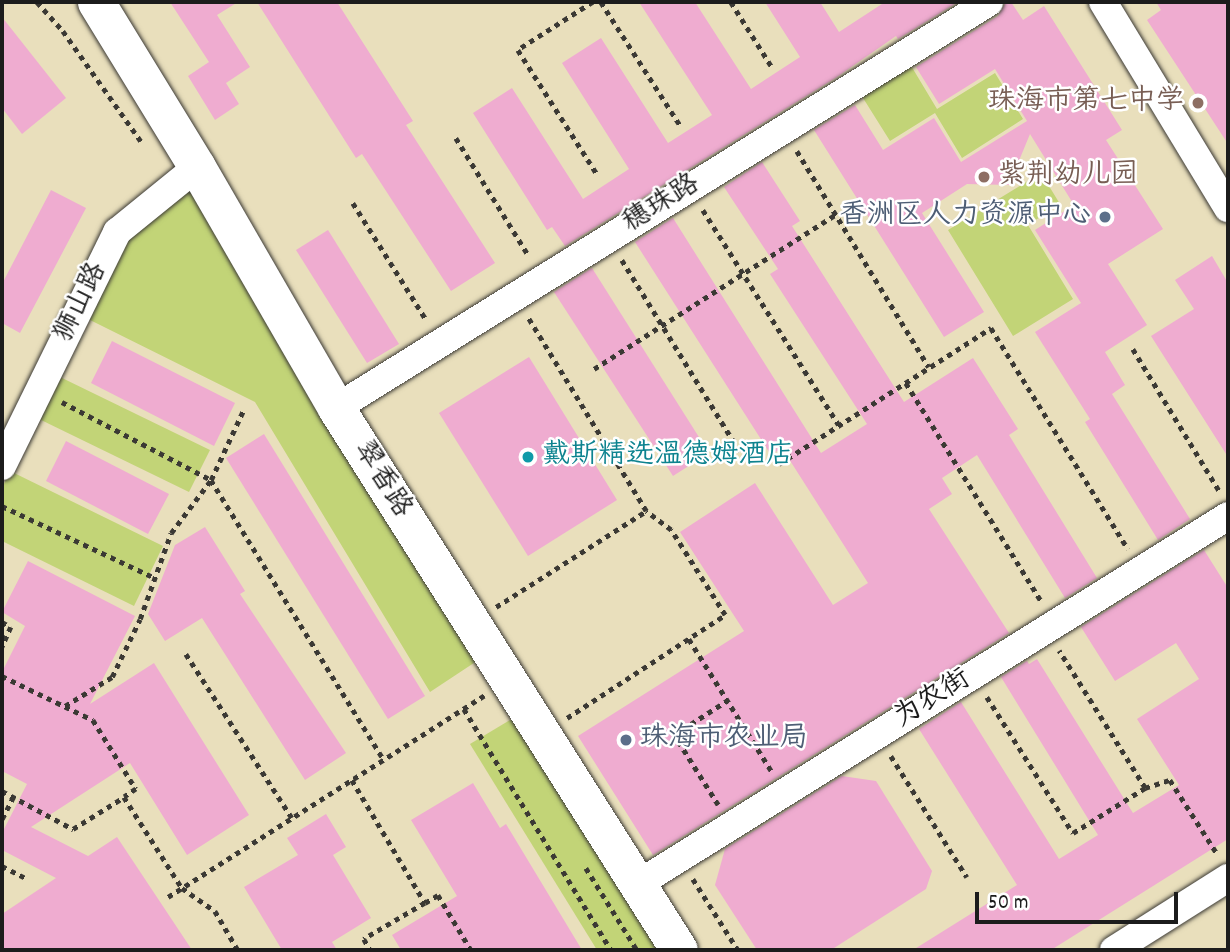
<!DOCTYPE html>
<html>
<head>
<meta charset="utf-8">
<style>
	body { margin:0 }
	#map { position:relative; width:1230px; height:952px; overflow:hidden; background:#e9dfbc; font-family:Dekko,"LXGW WenKai TC",sans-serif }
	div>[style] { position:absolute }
	.green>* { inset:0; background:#c2d477 }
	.building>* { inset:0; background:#efacd0 }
	.path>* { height:4.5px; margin-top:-2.25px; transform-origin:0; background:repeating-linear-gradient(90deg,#3b3934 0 5px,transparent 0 10px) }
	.roads { filter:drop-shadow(0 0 2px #3b3934) drop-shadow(0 0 2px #3b3934) }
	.minor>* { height:28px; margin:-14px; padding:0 14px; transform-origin:14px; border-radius:14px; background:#fff }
	.major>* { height:37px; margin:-18.5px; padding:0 18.5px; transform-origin:18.5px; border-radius:18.5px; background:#fff }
	.dots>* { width:19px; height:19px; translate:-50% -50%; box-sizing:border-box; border:4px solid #fff; border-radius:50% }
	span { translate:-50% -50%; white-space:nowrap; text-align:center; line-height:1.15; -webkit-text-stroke:5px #fff; paint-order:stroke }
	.education-label { font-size:28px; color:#785e54 }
	.right { translate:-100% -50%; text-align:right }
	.left { translate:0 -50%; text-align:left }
	.street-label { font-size:28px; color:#1c1c1c }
	.service-label { font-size:28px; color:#4e5e75 }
	.culture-label { font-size:28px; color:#0d838f }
	.frame { position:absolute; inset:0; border:4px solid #1c1c1c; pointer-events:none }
	.scale { position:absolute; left:975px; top:892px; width:203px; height:32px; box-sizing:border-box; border:4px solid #1c1c1c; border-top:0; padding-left:9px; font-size:21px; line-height:24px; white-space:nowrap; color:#1c1c1c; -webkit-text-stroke:5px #fff; paint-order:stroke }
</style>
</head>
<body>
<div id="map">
	<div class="green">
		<i style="clip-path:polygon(907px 59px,937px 109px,995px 73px,1023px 119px,962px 158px,935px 113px,890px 141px,858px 90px)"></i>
		<i style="clip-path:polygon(1041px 173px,1060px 204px,1028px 225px,1073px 299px,1013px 336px,948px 230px)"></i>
		<i style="clip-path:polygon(196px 183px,486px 655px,430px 692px,255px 402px,86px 318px,126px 242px)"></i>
		<i style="clip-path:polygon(60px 377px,210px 450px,189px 492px,39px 419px)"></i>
		<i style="clip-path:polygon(10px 471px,163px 546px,134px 606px,2px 541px,2px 488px)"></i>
		<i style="clip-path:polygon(520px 714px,668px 950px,597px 950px,470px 744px)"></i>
	</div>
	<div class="building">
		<i style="clip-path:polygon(170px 2px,238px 2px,217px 15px,250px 67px,226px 83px,239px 104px,215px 120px,188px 76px,209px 62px)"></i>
		<i style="clip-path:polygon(257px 2px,337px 2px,413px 121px,406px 125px,495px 263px,451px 291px,362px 154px,356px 158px)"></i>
		<i style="clip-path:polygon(639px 2px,695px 2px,751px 89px,800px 57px,765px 2px,820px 2px,839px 32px,885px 2px,958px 2px,898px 39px,896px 36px,837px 77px,565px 246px,552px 227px,547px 230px,473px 113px,512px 88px,583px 199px,629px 169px,562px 63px,601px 38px,668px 143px,712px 115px)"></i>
		<i style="clip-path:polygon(1006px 2px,1011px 2px,1023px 20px,1044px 6px,1122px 130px,1106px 140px,1163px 229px,1108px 264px,1147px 325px,1105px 352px,1125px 385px,1112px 394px,1190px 519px,1158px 540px,1085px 422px,1090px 419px,1035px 332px,1081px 303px,1035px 230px,1074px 205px,1030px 134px,1009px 185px,967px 184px,922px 213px,984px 312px,944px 337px,814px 130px,855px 105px,883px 150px,934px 118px,961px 162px,1027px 121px,995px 69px,939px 104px,916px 67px,998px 16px)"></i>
		<i style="clip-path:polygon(1156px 2px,1228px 2px,1228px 144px,1147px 20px,1161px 10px)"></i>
		<i style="clip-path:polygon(2px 17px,66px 98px,22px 134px,2px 108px)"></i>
		<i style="clip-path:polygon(762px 162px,800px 221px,792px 226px,904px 402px,973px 358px,1018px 429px,1009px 435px,1097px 578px,1065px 598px,977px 455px,942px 478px,952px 494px,929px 509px,1009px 633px,653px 855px,578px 736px,744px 631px,680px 532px,755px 483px,833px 605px,868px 583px,782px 448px,771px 455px,635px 242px,673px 218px,821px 453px,867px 424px,770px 274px,778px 269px,724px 187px)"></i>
		<i style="clip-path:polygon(51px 190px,86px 208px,20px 333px,2px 323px,2px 284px)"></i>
		<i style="clip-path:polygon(328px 230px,399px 344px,367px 363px,296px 250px)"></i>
		<i style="clip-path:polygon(1212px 256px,1228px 283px,1228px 457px,1151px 336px,1194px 309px,1175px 280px)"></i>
		<i style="clip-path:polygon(592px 268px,709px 453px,673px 476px,554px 292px)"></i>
		<i style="clip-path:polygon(112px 341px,235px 403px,214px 446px,91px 383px)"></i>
		<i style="clip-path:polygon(529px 357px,617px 500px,528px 556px,439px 413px)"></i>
		<i style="clip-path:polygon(264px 434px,425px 696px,388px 719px,226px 458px)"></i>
		<i style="clip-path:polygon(66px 441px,169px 494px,148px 534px,46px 481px)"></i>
		<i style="clip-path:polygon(205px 527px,245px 591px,240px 594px,346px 753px,305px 780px,202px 618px,165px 641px,148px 614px,175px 545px)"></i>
		<i style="clip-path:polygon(1204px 550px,1228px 588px,1228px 839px,1051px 950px,913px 950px,1017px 885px,919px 729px,961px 702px,1059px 859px,1098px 835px,1001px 677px,1027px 661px,1029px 664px,1037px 659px,1133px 813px,1179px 785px,1137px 719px,1199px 679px,1176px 643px,1115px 681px,1081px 627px)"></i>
		<i style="clip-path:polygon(28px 561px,135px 616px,90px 704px,154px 663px,249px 815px,187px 855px,130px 763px,31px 827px,88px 856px,117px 837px,192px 950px,2px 950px,2px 914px,56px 878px,2px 850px,2px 833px,27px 784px,2px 771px,2px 672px,25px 626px,2px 612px)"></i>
		<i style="clip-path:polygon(842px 776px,876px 781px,932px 871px,926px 889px,831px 950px,757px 950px,715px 885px,725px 849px)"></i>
		<i style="clip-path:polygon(473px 783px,500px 828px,506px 824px,582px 950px,401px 950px,392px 935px,457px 896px,411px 820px)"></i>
		<i style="clip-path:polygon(326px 814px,346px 847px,333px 855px,371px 918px,332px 942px,337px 950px,282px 950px,244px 887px,298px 855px,287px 838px)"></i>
	</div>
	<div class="path">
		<i style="left:37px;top:2px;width:39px;rotate:48deg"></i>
		<i style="left:63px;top:31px;width:135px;rotate:54.7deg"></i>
		<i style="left:593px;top:2px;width:89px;rotate:147.4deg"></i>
		<i style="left:518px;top:50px;width:147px;rotate:57.5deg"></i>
		<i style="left:601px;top:2px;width:146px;rotate:57.3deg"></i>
		<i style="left:731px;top:2px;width:77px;rotate:57.8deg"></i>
		<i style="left:456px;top:138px;width:139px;rotate:58.3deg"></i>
		<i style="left:797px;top:151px;width:253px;rotate:58.6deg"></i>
		<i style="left:353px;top:203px;width:139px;rotate:57.9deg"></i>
		<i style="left:703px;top:210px;width:254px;rotate:57.7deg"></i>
		<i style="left:622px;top:260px;width:229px;rotate:58.4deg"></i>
		<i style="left:1133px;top:349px;width:167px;rotate:58.7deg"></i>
		<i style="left:594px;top:369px;width:287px;rotate:-32.6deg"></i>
		<i style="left:906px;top:383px;width:258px;rotate:58.2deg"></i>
		<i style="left:62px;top:402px;width:168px;rotate:27.6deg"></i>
		<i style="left:211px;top:480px;width:329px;rotate:58.3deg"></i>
		<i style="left:779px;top:464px;width:252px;rotate:-32.7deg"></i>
		<i style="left:991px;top:328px;width:260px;rotate:58.2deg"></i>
		<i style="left:2px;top:506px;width:167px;rotate:25.2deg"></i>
		<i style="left:496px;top:607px;width:178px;rotate:-32.6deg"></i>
		<i style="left:646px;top:511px;width:226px;rotate:-121.4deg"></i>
		<i style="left:2px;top:622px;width:10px;rotate:29deg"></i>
		<i style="left:11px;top:627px;width:22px;rotate:114deg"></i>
		<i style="left:689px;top:639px;width:157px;rotate:58deg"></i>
		<i style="left:186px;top:654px;width:195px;rotate:57.1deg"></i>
		<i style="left:2px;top:676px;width:101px;rotate:25.8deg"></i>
		<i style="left:93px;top:720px;width:81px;rotate:58.1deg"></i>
		<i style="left:136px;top:789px;width:14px;rotate:146deg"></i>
		<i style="left:987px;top:697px;width:161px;rotate:57.7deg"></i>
		<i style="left:1073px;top:833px;width:85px;rotate:-32deg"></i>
		<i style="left:1145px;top:788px;width:162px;rotate:-122.1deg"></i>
		<i style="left:65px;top:706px;width:55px;rotate:-31.7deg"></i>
		<i style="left:112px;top:677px;width:64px;rotate:-64.2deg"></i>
		<i style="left:140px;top:619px;width:91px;rotate:-70.2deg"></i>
		<i style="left:171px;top:533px;width:66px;rotate:-53deg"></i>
		<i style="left:211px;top:480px;width:78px;rotate:-65.1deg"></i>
		<i style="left:464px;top:709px;width:282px;rotate:58.6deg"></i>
		<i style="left:567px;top:718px;width:189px;rotate:-33.1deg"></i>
		<i style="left:725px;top:615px;width:101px;rotate:-122.4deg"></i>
		<i style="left:671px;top:530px;width:31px;rotate:-143deg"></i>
		<i style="left:891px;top:756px;width:143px;rotate:57.9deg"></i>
		<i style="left:352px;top:780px;width:143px;rotate:59.3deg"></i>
		<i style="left:425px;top:903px;width:71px;rotate:149.5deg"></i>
		<i style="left:364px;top:939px;width:13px;rotate:61deg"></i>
		<i style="left:1145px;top:788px;width:26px;rotate:-18deg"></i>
		<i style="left:1170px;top:780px;width:89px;rotate:57.4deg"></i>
		<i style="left:2px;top:791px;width:81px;rotate:28.2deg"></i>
		<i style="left:73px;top:829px;width:60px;rotate:-32.1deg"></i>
		<i style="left:124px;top:797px;width:108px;rotate:57.5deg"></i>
		<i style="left:182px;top:888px;width:40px;rotate:34.9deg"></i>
		<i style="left:215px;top:911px;width:45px;rotate:59.5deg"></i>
		<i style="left:718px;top:805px;width:83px;rotate:-122.2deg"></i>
		<i style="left:674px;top:735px;width:64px;rotate:-32.9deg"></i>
		<i style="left:2px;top:819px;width:25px;rotate:-63deg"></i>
		<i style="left:2px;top:866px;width:29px;rotate:27deg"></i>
		<i style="left:586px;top:868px;width:97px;rotate:58.1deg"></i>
		<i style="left:693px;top:879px;width:84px;rotate:57.6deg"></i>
		<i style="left:168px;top:897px;width:375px;rotate:-32.5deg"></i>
		<i style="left:425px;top:903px;width:15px;rotate:-32deg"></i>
		<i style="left:438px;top:895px;width:64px;rotate:59deg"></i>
	</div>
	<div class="roads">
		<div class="minor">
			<i style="left:1103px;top:2px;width:241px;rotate:58.8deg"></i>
			<i style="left:336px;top:408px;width:769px;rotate:-31.87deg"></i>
			<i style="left:2px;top:466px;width:261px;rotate:-63.8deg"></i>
			<i style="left:117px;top:232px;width:103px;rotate:-39.1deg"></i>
			<i style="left:638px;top:884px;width:695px;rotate:-31.95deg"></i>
			<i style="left:1114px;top:950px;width:135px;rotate:-32.3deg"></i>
		</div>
		<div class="major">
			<i style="left:96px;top:2px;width:193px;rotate:58.5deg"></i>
			<i style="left:197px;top:167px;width:278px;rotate:60deg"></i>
			<i style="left:336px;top:408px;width:641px;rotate:57.67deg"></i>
		</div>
	</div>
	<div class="dots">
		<i style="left:1198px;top:103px;background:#8d6e63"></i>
		<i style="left:984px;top:177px;background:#8d6e63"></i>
		<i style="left:1105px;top:217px;background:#5c6f8a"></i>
		<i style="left:528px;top:457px;background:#0f9aa8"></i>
		<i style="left:626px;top:740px;background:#5c6f8a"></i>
	</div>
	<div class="education-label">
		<span class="right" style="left:1184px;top:103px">珠海市第七中学</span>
		<span class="left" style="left:998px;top:177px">紫荆幼儿园</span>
	</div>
	<div class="street-label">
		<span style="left:662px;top:205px;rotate:-32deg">穗珠路</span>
		<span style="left:82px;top:303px;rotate:-64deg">狮山路</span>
		<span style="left:381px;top:480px;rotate:58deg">翠香路</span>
		<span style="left:933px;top:700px;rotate:-32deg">为农街</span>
	</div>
	<div class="service-label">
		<span class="right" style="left:1091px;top:217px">香洲区人力资源中心</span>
		<span class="left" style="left:640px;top:740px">珠海市农业局</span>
	</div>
	<div class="culture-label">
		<span class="left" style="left:542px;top:457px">戴斯精选温德姆酒店</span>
	</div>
	<div class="frame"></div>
	<div class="scale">50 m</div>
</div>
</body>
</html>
